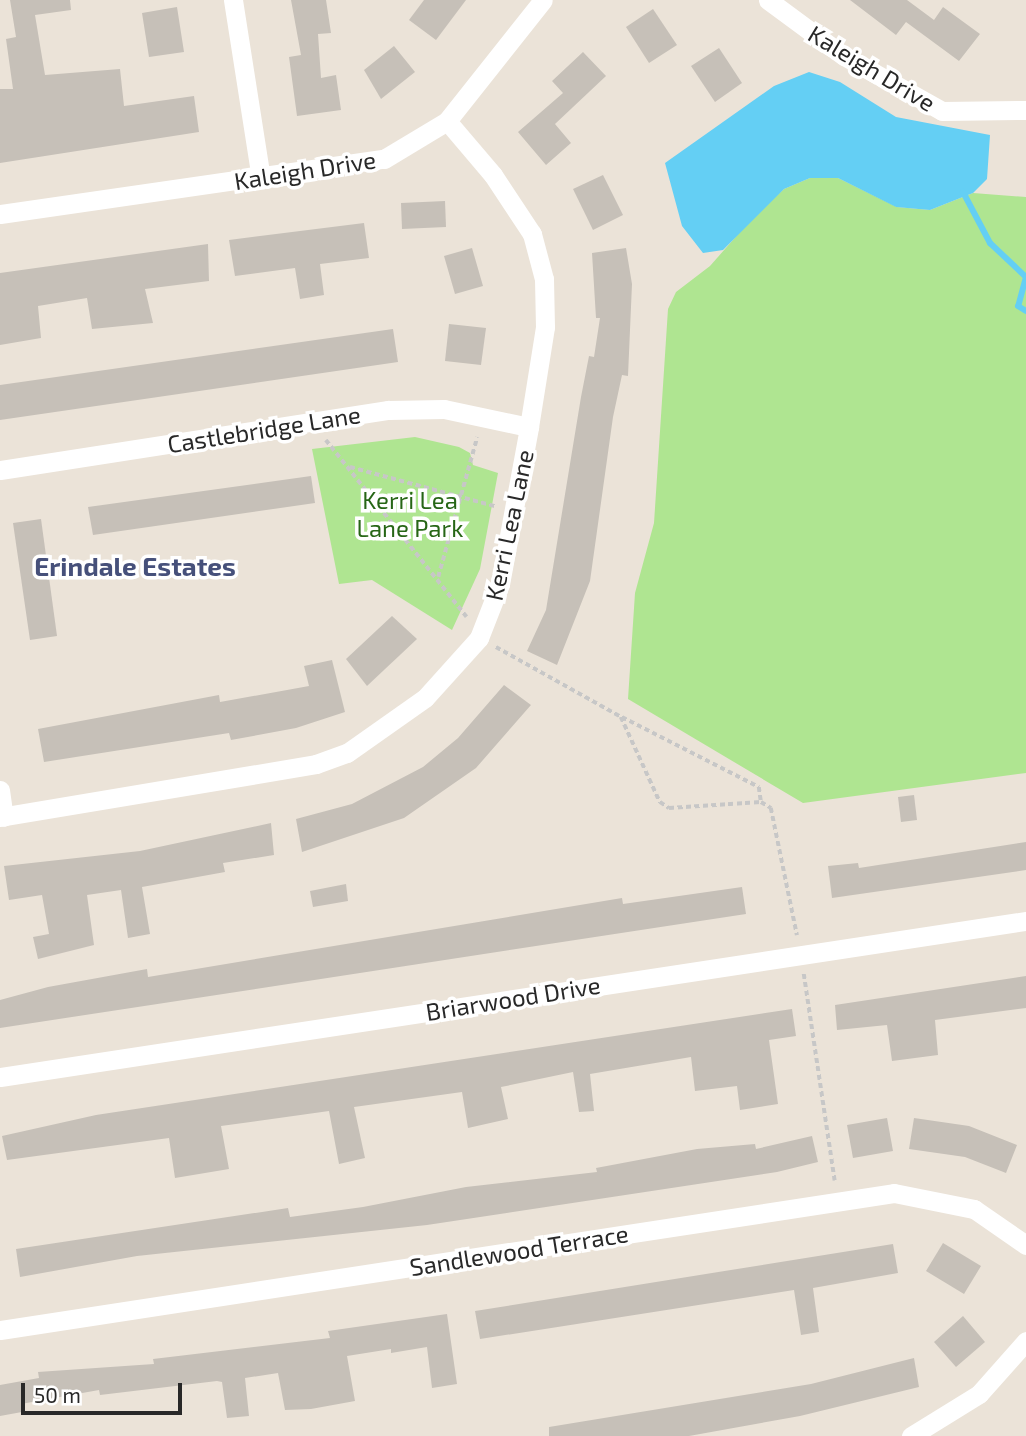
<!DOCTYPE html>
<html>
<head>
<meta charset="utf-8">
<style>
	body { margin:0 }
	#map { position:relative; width:1026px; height:1436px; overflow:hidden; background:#ebe3d8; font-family:"Exo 2",sans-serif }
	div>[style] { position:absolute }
	.green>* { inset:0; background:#afe591 }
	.water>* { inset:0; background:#64cff4 }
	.stream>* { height:6px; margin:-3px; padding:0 3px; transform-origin:3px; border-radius:3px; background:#64cff4 }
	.building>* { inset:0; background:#c6c0b8 }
	.path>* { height:3.5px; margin-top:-1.75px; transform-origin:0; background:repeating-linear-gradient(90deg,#c7c7c7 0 5px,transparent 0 8.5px) }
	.street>* { height:19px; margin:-9.5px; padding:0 9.5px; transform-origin:9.5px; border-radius:9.5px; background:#fff }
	span { translate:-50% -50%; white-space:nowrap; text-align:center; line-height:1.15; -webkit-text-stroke:7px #fff; paint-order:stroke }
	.street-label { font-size:24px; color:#282828 }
	.park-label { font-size:24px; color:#276616 }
	.neighbourhood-label { font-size:26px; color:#46507a; font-weight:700 }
	.scale { position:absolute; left:21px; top:1383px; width:161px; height:32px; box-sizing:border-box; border:4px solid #282828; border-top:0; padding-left:9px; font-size:21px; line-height:24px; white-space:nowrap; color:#282828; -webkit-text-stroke:5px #fff; paint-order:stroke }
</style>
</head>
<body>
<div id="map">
	<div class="green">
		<i style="clip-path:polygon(810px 178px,838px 178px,897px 207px,930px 210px,973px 193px,1026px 197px,1026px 773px,803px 803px,628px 699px,635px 593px,654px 523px,668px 309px,676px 292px,710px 266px,755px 215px,784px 189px)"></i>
		<i style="clip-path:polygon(415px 437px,459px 447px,470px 453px,473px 465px,498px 473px,480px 569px,452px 630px,372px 580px,339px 584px,312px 449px)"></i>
	</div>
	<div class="water">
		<i style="clip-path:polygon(809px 72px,840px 82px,896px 117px,990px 135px,987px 179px,973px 193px,930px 210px,896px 207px,838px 178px,810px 178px,784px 189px,723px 250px,703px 253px,682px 226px,665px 163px,774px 86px)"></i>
	</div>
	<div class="stream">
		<i style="left:963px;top:192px;width:58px;rotate:62.1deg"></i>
		<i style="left:990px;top:243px;width:50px;rotate:43.4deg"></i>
		<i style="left:1026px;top:277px;width:30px;rotate:105deg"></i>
		<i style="left:1018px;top:306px;width:9px;rotate:32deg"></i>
	</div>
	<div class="building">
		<i style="clip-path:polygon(10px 0,70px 0,71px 10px,35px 15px,45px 75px,120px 69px,124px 106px,194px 96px,199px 132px,0 163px,0 89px,13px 89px,6px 39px,16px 37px)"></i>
		<i style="clip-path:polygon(291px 0,326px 0,331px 33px,318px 34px,321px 78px,336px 75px,341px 110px,297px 116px,289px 57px,301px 55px)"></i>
		<i style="clip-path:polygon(424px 0,466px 0,436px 40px,409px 20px)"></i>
		<i style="clip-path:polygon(850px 0,907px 0,934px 20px,943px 7px,980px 34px,959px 61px,906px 22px,896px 35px)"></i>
		<i style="clip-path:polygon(177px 7px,184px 52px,149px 57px,142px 13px)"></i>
		<i style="clip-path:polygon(653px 9px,677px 45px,649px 63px,626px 27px)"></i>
		<i style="clip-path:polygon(394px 46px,415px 72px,381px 99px,364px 70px)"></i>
		<i style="clip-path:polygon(719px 48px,742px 83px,715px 102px,691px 66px)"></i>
		<i style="clip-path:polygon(583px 52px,606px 76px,555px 124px,571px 143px,546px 165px,518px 132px,563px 93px,552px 81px)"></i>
		<i style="clip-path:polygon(603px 175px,623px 215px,593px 230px,573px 189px)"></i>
		<i style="clip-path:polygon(445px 201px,446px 227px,402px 229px,401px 203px)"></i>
		<i style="clip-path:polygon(364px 223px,369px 258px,320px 264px,324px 295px,300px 299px,295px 268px,235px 276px,229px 240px)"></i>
		<i style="clip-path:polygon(208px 244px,209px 281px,145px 289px,153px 323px,92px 329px,87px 298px,38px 306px,41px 338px,0 345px,0 273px)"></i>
		<i style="clip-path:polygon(472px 248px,483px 286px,455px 294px,444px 256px)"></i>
		<i style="clip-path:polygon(626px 248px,632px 284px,628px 376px,622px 375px,613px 417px,590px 581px,557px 665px,527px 651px,546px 610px,581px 397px,589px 356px,594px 357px,600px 318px,596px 318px,592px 253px)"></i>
		<i style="clip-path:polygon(449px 324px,486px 328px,481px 365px,445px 361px)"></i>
		<i style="clip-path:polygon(393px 329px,398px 362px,0 420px,0 385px)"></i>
		<i style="clip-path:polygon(311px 476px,315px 503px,93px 535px,88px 507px)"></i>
		<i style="clip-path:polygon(41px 519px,57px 636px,30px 640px,13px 523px)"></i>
		<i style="clip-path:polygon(392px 616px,417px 639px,367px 686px,346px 659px)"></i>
		<i style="clip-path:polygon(332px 660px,345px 712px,296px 728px,231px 740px,229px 733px,44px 762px,38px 729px,219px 695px,220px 702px,309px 686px,304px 666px)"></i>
		<i style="clip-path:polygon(504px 685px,531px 705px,476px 768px,404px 818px,302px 852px,296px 819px,352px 804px,423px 767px,458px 738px)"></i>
		<i style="clip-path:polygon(914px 795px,917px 820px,901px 822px,898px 797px)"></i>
		<i style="clip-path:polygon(271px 823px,274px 855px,223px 863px,225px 872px,142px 887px,150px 934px,128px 938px,121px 890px,87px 895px,94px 945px,38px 959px,33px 937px,49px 934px,42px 895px,9px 900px,4px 866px,140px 851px)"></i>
		<i style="clip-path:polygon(1026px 842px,1026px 870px,832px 898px,828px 866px,858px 863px,859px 868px)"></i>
		<i style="clip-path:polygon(346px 884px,348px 901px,313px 907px,310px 891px)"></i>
		<i style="clip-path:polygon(742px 887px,746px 914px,0 1028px,0 1000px,48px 987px,147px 969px,148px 977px,622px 898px,623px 904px)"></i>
		<i style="clip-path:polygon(1026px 976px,1026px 1008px,935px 1020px,938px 1055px,892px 1061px,887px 1025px,837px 1030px,835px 1005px)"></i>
		<i style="clip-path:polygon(792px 1009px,796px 1036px,769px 1040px,778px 1104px,740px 1110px,737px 1086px,695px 1091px,691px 1057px,590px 1074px,594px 1111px,579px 1112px,573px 1072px,501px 1087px,508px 1119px,468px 1128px,462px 1092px,354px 1107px,365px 1158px,339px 1164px,329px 1111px,221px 1126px,229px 1169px,175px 1178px,169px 1138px,7px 1160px,2px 1136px,96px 1115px)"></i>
		<i style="clip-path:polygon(887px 1118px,893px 1151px,853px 1158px,847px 1125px)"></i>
		<i style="clip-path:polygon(914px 1118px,969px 1126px,1017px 1145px,1006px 1173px,965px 1157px,909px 1149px)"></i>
		<i style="clip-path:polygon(812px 1136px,818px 1162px,777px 1172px,427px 1225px,137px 1256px,20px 1277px,16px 1249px,288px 1208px,290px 1217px,363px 1207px,466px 1187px,597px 1172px,596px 1168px,697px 1149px,755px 1144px,756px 1149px)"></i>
		<i style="clip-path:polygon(943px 1243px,981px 1266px,964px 1294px,926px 1271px)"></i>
		<i style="clip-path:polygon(893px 1244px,898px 1273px,813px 1288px,819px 1332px,801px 1335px,794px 1290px,480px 1339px,475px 1311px)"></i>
		<i style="clip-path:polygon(447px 1314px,457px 1384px,432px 1388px,427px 1347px,391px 1353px,391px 1349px,347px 1356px,355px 1401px,311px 1409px,285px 1410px,278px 1373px,245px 1378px,249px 1416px,227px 1418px,222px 1382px,217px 1381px,100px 1395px,99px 1390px,21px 1404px,22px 1412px,0 1416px,0 1385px,39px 1378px,38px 1372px,154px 1364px,153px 1359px,330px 1338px,328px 1331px)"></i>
		<i style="clip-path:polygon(963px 1316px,985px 1342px,956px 1367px,934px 1342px)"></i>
		<i style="clip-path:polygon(914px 1358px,919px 1387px,800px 1416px,689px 1436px,549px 1436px,549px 1427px,811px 1384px)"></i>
	</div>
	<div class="path">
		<i style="left:326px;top:440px;width:226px;rotate:51.5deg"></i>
		<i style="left:350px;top:467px;width:150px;rotate:15.1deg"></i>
		<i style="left:438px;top:577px;width:145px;rotate:-74.4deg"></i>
		<i style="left:496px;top:647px;width:143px;rotate:29.2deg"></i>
		<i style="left:621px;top:717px;width:94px;rotate:65.4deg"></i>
		<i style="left:660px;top:802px;width:11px;rotate:34deg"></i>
		<i style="left:669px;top:808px;width:92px;rotate:-3.7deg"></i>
		<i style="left:761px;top:802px;width:12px;rotate:31deg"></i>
		<i style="left:771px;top:808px;width:130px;rotate:78.4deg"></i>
		<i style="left:622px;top:717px;width:154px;rotate:27.1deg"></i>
		<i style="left:759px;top:787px;width:15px;rotate:82deg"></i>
		<i style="left:804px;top:974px;width:209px;rotate:81.5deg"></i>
	</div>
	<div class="street">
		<i style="left:233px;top:0;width:180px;rotate:81.1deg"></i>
		<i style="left:768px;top:0;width:94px;rotate:36.4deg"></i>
		<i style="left:844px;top:56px;width:112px;rotate:29.3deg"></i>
		<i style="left:942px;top:111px;width:84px;rotate:-0.7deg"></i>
		<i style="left:0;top:214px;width:388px;rotate:-8.2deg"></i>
		<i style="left:384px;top:159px;width:74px;rotate:-31.1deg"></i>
		<i style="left:447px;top:121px;width:154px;rotate:-51.6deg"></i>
		<i style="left:0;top:470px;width:393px;rotate:-8.8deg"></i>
		<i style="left:388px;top:410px;width:56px;rotate:-1deg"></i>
		<i style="left:444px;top:409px;width:87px;rotate:12deg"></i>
		<i style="left:0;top:790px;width:27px;rotate:82deg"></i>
		<i style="left:0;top:817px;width:320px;rotate:-9.5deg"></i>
		<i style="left:316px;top:764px;width:33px;rotate:-20deg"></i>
		<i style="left:347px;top:753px;width:95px;rotate:-35.2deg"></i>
		<i style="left:425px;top:698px;width:81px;rotate:-48deg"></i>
		<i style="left:479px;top:638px;width:58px;rotate:-68.7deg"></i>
		<i style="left:500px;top:584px;width:160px;rotate:-79.5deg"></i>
		<i style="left:529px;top:427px;width:101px;rotate:-80.9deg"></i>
		<i style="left:545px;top:327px;width:48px;rotate:-91.2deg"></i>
		<i style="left:544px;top:279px;width:47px;rotate:-104.9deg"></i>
		<i style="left:532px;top:234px;width:71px;rotate:-123.5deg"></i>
		<i style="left:493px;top:175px;width:71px;rotate:-130.4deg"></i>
		<i style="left:0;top:1077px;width:1038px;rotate:-8.65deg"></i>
		<i style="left:0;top:1330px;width:904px;rotate:-8.71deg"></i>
		<i style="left:894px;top:1193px;width:82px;rotate:11.3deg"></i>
		<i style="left:974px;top:1209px;width:63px;rotate:34.7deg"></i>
		<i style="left:911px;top:1436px;width:80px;rotate:-31.7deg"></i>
		<i style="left:979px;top:1394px;width:71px;rotate:-48.4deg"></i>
	</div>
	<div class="street-label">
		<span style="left:872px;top:68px;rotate:31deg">Kaleigh Drive</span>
		<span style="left:305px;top:170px;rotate:-9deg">Kaleigh Drive</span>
		<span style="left:264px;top:429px;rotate:-9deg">Castlebridge Lane</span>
		<span style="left:509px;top:525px;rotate:-78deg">Kerri Lea Lane</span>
		<span style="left:513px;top:998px;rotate:-9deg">Briarwood Drive</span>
		<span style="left:519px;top:1250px;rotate:-9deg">Sandlewood Terrace</span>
	</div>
	<div class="park-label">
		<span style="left:410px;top:514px">Kerri Lea<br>Lane Park</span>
	</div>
	<div class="neighbourhood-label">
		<span style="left:135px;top:566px">Erindale Estates</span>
	</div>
	<div class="scale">50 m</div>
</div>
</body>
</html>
